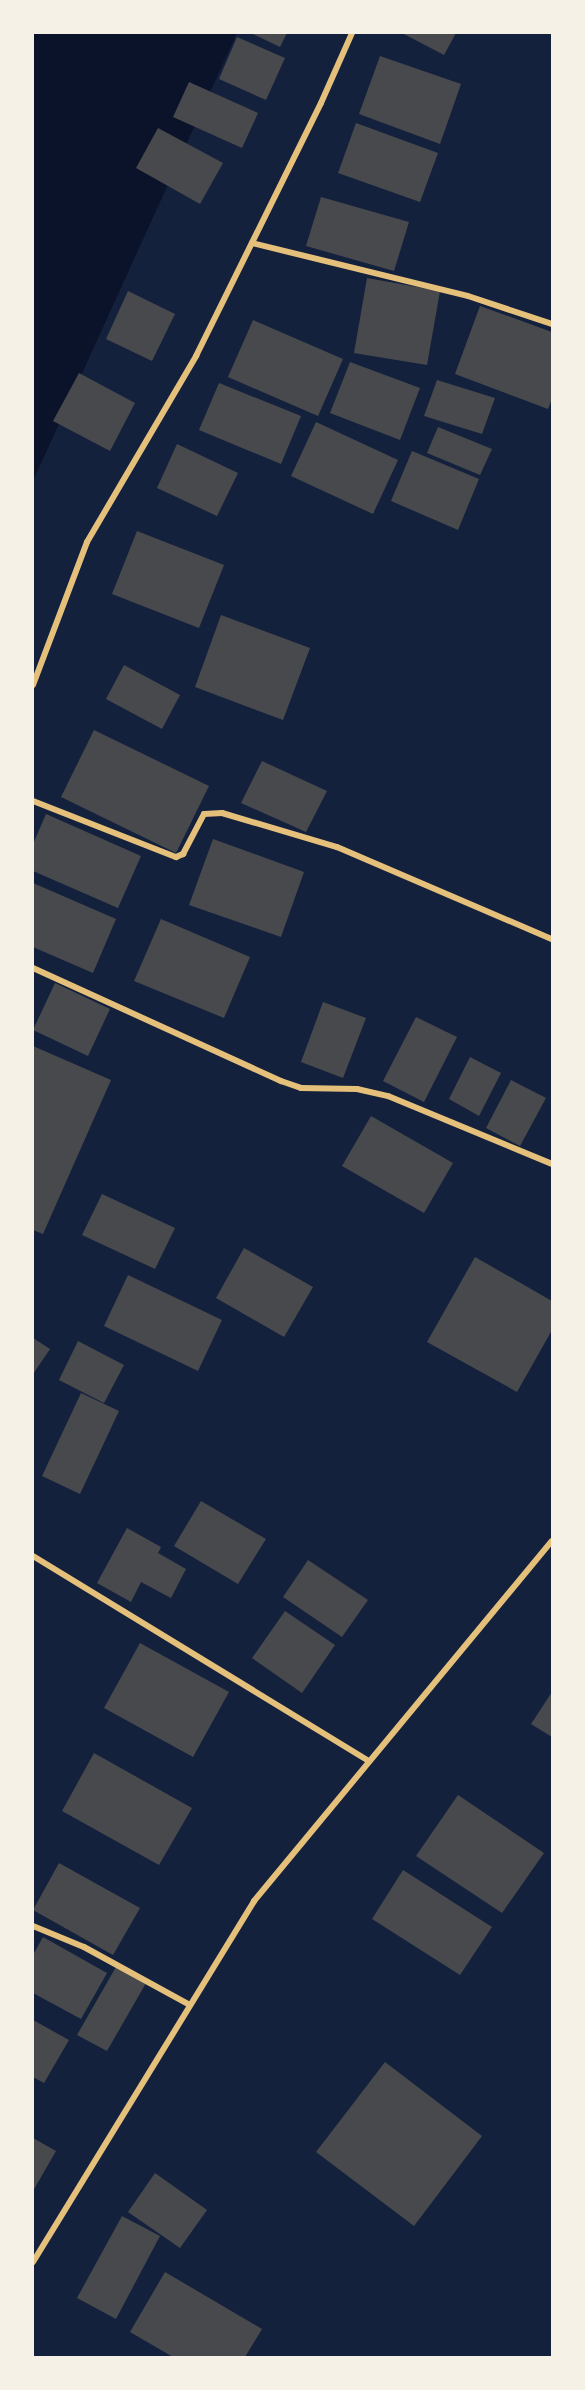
<!DOCTYPE html>
<html>
<head>
<meta charset="utf-8">
<style>
	body { margin:0 }
	#map { position:relative; width:585px; height:2390px; overflow:hidden; background:#14213d; font-family:Roboto,sans-serif }
	div>[style] { position:absolute }
	.water>* { inset:0; background:#0b132b }
	.building>* { inset:0; background:#48494c }
	.minor>* { height:6px; margin:-3px; padding:0 3px; transform-origin:3px; border-radius:3px; background:#e5c07b }
	span { translate:-50% -50%; white-space:nowrap; text-align:center; line-height:1.15; -webkit-text-stroke:5px #f6f1e7; paint-order:stroke }
	.frame { position:absolute; inset:0; border:34px solid #f6f1e7; pointer-events:none }
</style>
</head>
<body>
<div id="map">
	<div class="water">
		<i style="clip-path:polygon(33px 33px,237px 33px,33px 481px)"></i>
	</div>
	<div class="building">
		<i style="clip-path:polygon(251px 33px,287px 33px,280px 47px)"></i>
		<i style="clip-path:polygon(402px 33px,456px 33px,444px 55px)"></i>
		<i style="clip-path:polygon(237px 37px,285px 58px,266px 100px,219px 79px)"></i>
		<i style="clip-path:polygon(380px 56px,461px 84px,440px 144px,359px 114px)"></i>
		<i style="clip-path:polygon(189px 82px,258px 113px,242px 148px,173px 117px)"></i>
		<i style="clip-path:polygon(356px 123px,438px 153px,420px 202px,338px 173px)"></i>
		<i style="clip-path:polygon(158px 128px,223px 163px,200px 204px,136px 168px)"></i>
		<i style="clip-path:polygon(321px 197px,409px 222px,394px 271px,306px 246px)"></i>
		<i style="clip-path:polygon(367px 278px,440px 291px,427px 365px,354px 353px)"></i>
		<i style="clip-path:polygon(128px 291px,175px 314px,152px 361px,106px 339px)"></i>
		<i style="clip-path:polygon(480px 306px,552px 332px,552px 399px,548px 409px,455px 374px)"></i>
		<i style="clip-path:polygon(253px 320px,343px 359px,318px 416px,228px 377px)"></i>
		<i style="clip-path:polygon(350px 362px,420px 388px,400px 440px,330px 413px)"></i>
		<i style="clip-path:polygon(79px 373px,135px 403px,110px 451px,53px 421px)"></i>
		<i style="clip-path:polygon(437px 380px,495px 398px,482px 434px,424px 416px)"></i>
		<i style="clip-path:polygon(219px 383px,301px 416px,281px 464px,199px 430px)"></i>
		<i style="clip-path:polygon(316px 422px,398px 460px,373px 514px,291px 476px)"></i>
		<i style="clip-path:polygon(438px 427px,492px 449px,480px 475px,427px 453px)"></i>
		<i style="clip-path:polygon(177px 444px,238px 473px,217px 516px,157px 488px)"></i>
		<i style="clip-path:polygon(412px 451px,479px 479px,458px 530px,391px 501px)"></i>
		<i style="clip-path:polygon(137px 531px,224px 565px,199px 628px,112px 594px)"></i>
		<i style="clip-path:polygon(221px 615px,310px 648px,283px 720px,195px 687px)"></i>
		<i style="clip-path:polygon(124px 665px,180px 695px,162px 729px,106px 699px)"></i>
		<i style="clip-path:polygon(94px 730px,209px 786px,176px 853px,61px 797px)"></i>
		<i style="clip-path:polygon(262px 761px,327px 791px,306px 832px,241px 803px)"></i>
		<i style="clip-path:polygon(46px 814px,141px 856px,118px 908px,33px 871px,33px 844px)"></i>
		<i style="clip-path:polygon(213px 839px,304px 872px,281px 937px,189px 905px)"></i>
		<i style="clip-path:polygon(33px 883px,116px 919px,93px 973px,33px 947px)"></i>
		<i style="clip-path:polygon(161px 919px,250px 957px,224px 1018px,134px 981px)"></i>
		<i style="clip-path:polygon(55px 983px,110px 1009px,88px 1056px,33px 1030px)"></i>
		<i style="clip-path:polygon(323px 1002px,366px 1018px,343px 1078px,301px 1062px)"></i>
		<i style="clip-path:polygon(416px 1017px,457px 1037px,424px 1102px,383px 1081px)"></i>
		<i style="clip-path:polygon(33px 1046px,111px 1080px,43px 1234px,33px 1230px)"></i>
		<i style="clip-path:polygon(470px 1057px,501px 1073px,479px 1116px,449px 1099px)"></i>
		<i style="clip-path:polygon(511px 1080px,546px 1098px,520px 1146px,486px 1128px)"></i>
		<i style="clip-path:polygon(371px 1116px,453px 1163px,424px 1213px,342px 1166px)"></i>
		<i style="clip-path:polygon(102px 1194px,175px 1228px,155px 1269px,82px 1235px)"></i>
		<i style="clip-path:polygon(244px 1248px,313px 1287px,284px 1337px,216px 1298px)"></i>
		<i style="clip-path:polygon(475px 1257px,552px 1301px,552px 1330px,517px 1392px,427px 1342px)"></i>
		<i style="clip-path:polygon(128px 1275px,222px 1320px,198px 1371px,104px 1326px)"></i>
		<i style="clip-path:polygon(33px 1338px,50px 1349px,33px 1374px)"></i>
		<i style="clip-path:polygon(78px 1341px,124px 1365px,104px 1403px,59px 1380px)"></i>
		<i style="clip-path:polygon(81px 1393px,119px 1411px,80px 1494px,42px 1476px)"></i>
		<i style="clip-path:polygon(201px 1501px,266px 1539px,238px 1584px,174px 1546px)"></i>
		<i style="clip-path:polygon(127px 1528px,161px 1547px,158px 1553px,186px 1569px,171px 1598px,141px 1582px,131px 1602px,97px 1583px)"></i>
		<i style="clip-path:polygon(308px 1560px,368px 1600px,342px 1637px,283px 1597px)"></i>
		<i style="clip-path:polygon(285px 1611px,335px 1645px,302px 1693px,252px 1658px)"></i>
		<i style="clip-path:polygon(140px 1643px,229px 1692px,193px 1757px,104px 1708px)"></i>
		<i style="clip-path:polygon(552px 1692px,552px 1737px,531px 1724px)"></i>
		<i style="clip-path:polygon(94px 1753px,192px 1808px,159px 1865px,62px 1811px)"></i>
		<i style="clip-path:polygon(458px 1795px,544px 1853px,502px 1913px,416px 1856px)"></i>
		<i style="clip-path:polygon(59px 1863px,140px 1908px,113px 1955px,33px 1910px)"></i>
		<i style="clip-path:polygon(403px 1870px,492px 1927px,460px 1975px,372px 1919px)"></i>
		<i style="clip-path:polygon(43px 1937px,107px 1973px,81px 2019px,33px 1993px,33px 1955px)"></i>
		<i style="clip-path:polygon(116px 1967px,146px 1983px,107px 2051px,77px 2035px)"></i>
		<i style="clip-path:polygon(33px 2020px,69px 2040px,44px 2083px,33px 2077px)"></i>
		<i style="clip-path:polygon(385px 2062px,482px 2136px,414px 2226px,316px 2152px)"></i>
		<i style="clip-path:polygon(33px 2138px,56px 2151px,33px 2191px)"></i>
		<i style="clip-path:polygon(155px 2173px,207px 2210px,180px 2248px,128px 2212px)"></i>
		<i style="clip-path:polygon(122px 2216px,160px 2236px,116px 2319px,77px 2298px)"></i>
		<i style="clip-path:polygon(165px 2272px,262px 2329px,245px 2357px,173px 2357px,130px 2332px)"></i>
	</div>
	<div class="minor">
		<i style="left:252px;top:243px;width:222px;rotate:13.8deg"></i>
		<i style="left:468px;top:296px;width:89px;rotate:18.4deg"></i>
		<i style="left:33px;top:685px;width:153px;rotate:-69.3deg"></i>
		<i style="left:87px;top:542px;width:216px;rotate:-59.6deg"></i>
		<i style="left:196px;top:356px;width:282px;rotate:-63.7deg"></i>
		<i style="left:321px;top:103px;width:77px;rotate:-66.1deg"></i>
		<i style="left:33px;top:801px;width:154px;rotate:21.4deg"></i>
		<i style="left:176px;top:857px;width:8px;rotate:-23deg"></i>
		<i style="left:183px;top:854px;width:45px;rotate:-62.3deg"></i>
		<i style="left:204px;top:814px;width:18px;rotate:-3deg"></i>
		<i style="left:222px;top:813px;width:120px;rotate:16.5deg"></i>
		<i style="left:337px;top:847px;width:234px;rotate:23.2deg"></i>
		<i style="left:33px;top:968px;width:273px;rotate:24.5deg"></i>
		<i style="left:281px;top:1081px;width:21px;rotate:19deg"></i>
		<i style="left:301px;top:1088px;width:56px;rotate:1deg"></i>
		<i style="left:357px;top:1089px;width:32px;rotate:13deg"></i>
		<i style="left:388px;top:1096px;width:178px;rotate:22.5deg"></i>
		<i style="left:33px;top:1556px;width:391px;rotate:31.4deg"></i>
		<i style="left:33px;top:1926px;width:55px;rotate:22.4deg"></i>
		<i style="left:84px;top:1947px;width:121px;rotate:28.7deg"></i>
		<i style="left:33px;top:2262px;width:423px;rotate:-58.5deg"></i>
		<i style="left:254px;top:1901px;width:467px;rotate:-50.4deg"></i>
	</div>
	<div class="frame"></div>
</div>
</body>
</html>
